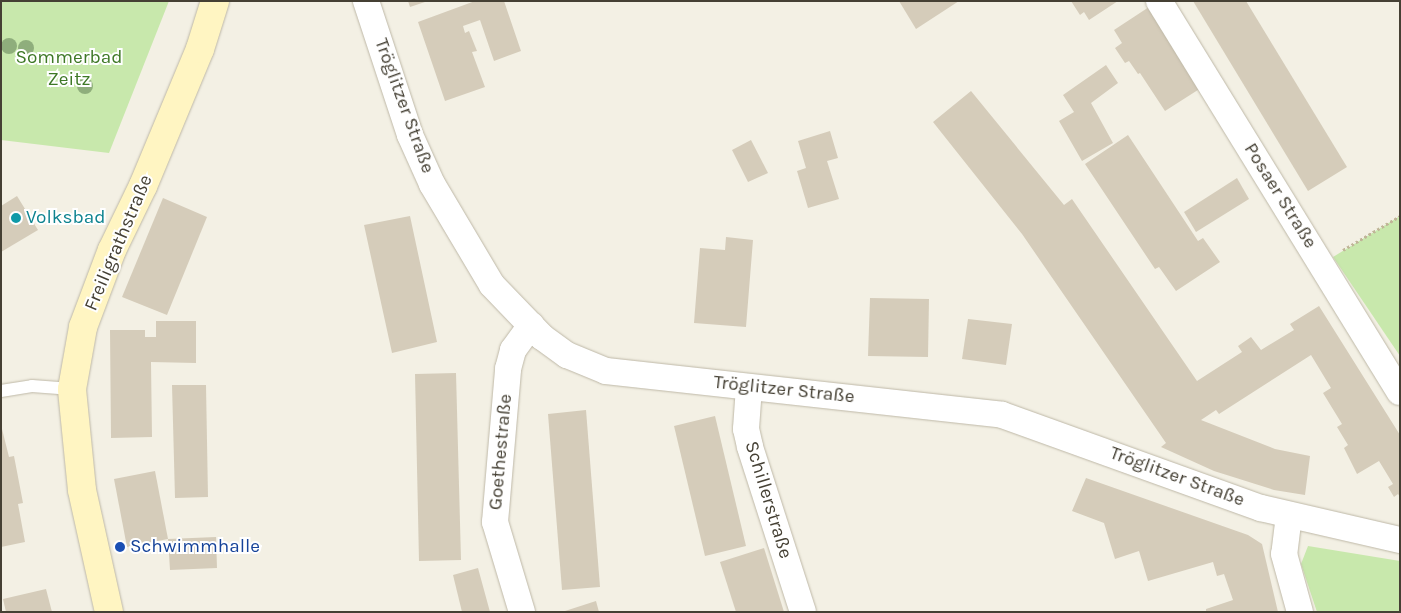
<!DOCTYPE html>
<html>
<head>
<meta charset="utf-8">
<style>
	body { margin:0 }
	#map { position:relative; width:1401px; height:613px; overflow:hidden; background:#f3f0e4; font-family:Karla,sans-serif }
	div>[style] { position:absolute }
	.green>* { inset:0; background:#c8e8ac }
	.building>* { inset:0; background:#d5ccba }
	.path>* { height:3px; margin-top:-1.5px; transform-origin:0; background:repeating-linear-gradient(90deg,#c0b598 0 2.5px,transparent 0 5px) }
	.roads { filter:drop-shadow(0 0 1px #beb8a7) drop-shadow(0 0 1px #beb8a7) }
	.lane>* { height:12px; margin:-6px; padding:0 6px; transform-origin:6px; border-radius:6px; background:#fff }
	.street>* { height:26px; margin:-13px; padding:0 13px; transform-origin:13px; border-radius:13px; background:#fff }
	.secondary>* { height:28px; margin:-14px; padding:0 14px; transform-origin:14px; border-radius:14px; background:#fff5c2 }
	.trees>* { width:16px; height:16px; margin:-8px; border-radius:50%; background:#8fae7c }
	.dots>* { width:14px; height:14px; translate:-50% -50%; box-sizing:border-box; border:2px solid #fff; border-radius:50% }
	span { translate:-50% -50%; white-space:nowrap; text-align:center; line-height:1.15; -webkit-text-stroke:4px #fff; paint-order:stroke }
	.park-label { font-size:19px; color:#3e7826 }
	.street-label { font-size:19px; color:#454034 }
	.culture-label { font-size:19px; color:#0d838f }
	.left { translate:0 -50%; text-align:left }
	.transit-label { font-size:19px; color:#164399 }
	.frame { position:absolute; inset:0; border:2px solid #454034; pointer-events:none }
</style>
</head>
<body>
<div id="map">
	<div class="green">
		<i style="clip-path:polygon(1px 1px,169px 1px,109px 153px,1px 140px)"></i>
		<i style="clip-path:polygon(1400px 216px,1400px 356px,1333px 257px)"></i>
		<i style="clip-path:polygon(1308px 546px,1400px 561px,1400px 612px,1317px 612px,1301px 564px)"></i>
	</div>
	<div class="building">
		<i style="clip-path:polygon(408px 1px,425px 1px,425px 2px,410px 7px)"></i>
		<i style="clip-path:polygon(475px 1px,504px 1px,521px 51px,494px 61px,480px 20px,463px 26px,465px 33px,469px 31px,477px 51px,472px 52px,485px 87px,445px 101px,418px 22px)"></i>
		<i style="clip-path:polygon(899px 1px,959px 1px,916px 29px)"></i>
		<i style="clip-path:polygon(1071px 1px,1118px 1px,1089px 20px,1084px 12px,1080px 15px)"></i>
		<i style="clip-path:polygon(1193px 1px,1246px 1px,1347px 167px,1308px 191px)"></i>
		<i style="clip-path:polygon(1149px 7px,1201px 88px,1165px 111px,1140px 73px,1138px 74px,1129px 61px,1125px 63px,1115px 48px,1122px 43px,1114px 30px)"></i>
		<i style="clip-path:polygon(1106px 65px,1118px 83px,1091px 103px,1113px 143px,1082px 161px,1059px 121px,1074px 112px,1063px 95px)"></i>
		<i style="clip-path:polygon(971px 91px,1064px 205px,1072px 199px,1197px 381px,1242px 352px,1238px 346px,1251px 337px,1261px 350px,1294px 330px,1290px 324px,1319px 306px,1400px 435px,1400px 497px,1398px 494px,1394px 497px,1388px 487px,1393px 484px,1379px 461px,1357px 474px,1344px 448px,1348px 445px,1337px 427px,1342px 424px,1323px 393px,1331px 388px,1311px 355px,1219px 414px,1216px 410px,1201px 420px,1275px 449px,1310px 456px,1305px 495px,1274px 490px,1214px 471px,1161px 447px,1166px 443px,1022px 234px,933px 122px)"></i>
		<i style="clip-path:polygon(830px 131px,838px 158px,827px 161px,839px 199px,808px 208px,797px 171px,806px 168px,798px 141px)"></i>
		<i style="clip-path:polygon(1128px 135px,1198px 241px,1203px 238px,1220px 262px,1176px 291px,1159px 267px,1155px 269px,1085px 164px)"></i>
		<i style="clip-path:polygon(751px 140px,768px 173px,748px 182px,732px 150px)"></i>
		<i style="clip-path:polygon(1237px 178px,1249px 199px,1196px 232px,1184px 212px)"></i>
		<i style="clip-path:polygon(17px 196px,38px 230px,1px 252px,1px 206px)"></i>
		<i style="clip-path:polygon(163px 198px,207px 217px,167px 315px,122px 297px)"></i>
		<i style="clip-path:polygon(410px 216px,437px 342px,392px 353px,364px 225px)"></i>
		<i style="clip-path:polygon(726px 237px,753px 240px,746px 327px,694px 323px,700px 248px,725px 250px)"></i>
		<i style="clip-path:polygon(870px 298px,929px 299px,928px 357px,868px 356px)"></i>
		<i style="clip-path:polygon(968px 319px,1012px 324px,1006px 365px,962px 359px)"></i>
		<i style="clip-path:polygon(156px 321px,196px 321px,196px 363px,151px 362px,152px 437px,111px 438px,110px 330px,145px 330px,145px 337px,156px 337px)"></i>
		<i style="clip-path:polygon(456px 373px,461px 560px,419px 561px,415px 374px)"></i>
		<i style="clip-path:polygon(172px 385px,206px 385px,208px 497px,175px 498px)"></i>
		<i style="clip-path:polygon(586px 410px,600px 587px,562px 590px,548px 414px)"></i>
		<i style="clip-path:polygon(715px 416px,746px 546px,705px 556px,674px 426px)"></i>
		<i style="clip-path:polygon(1px 425px,9px 457px,14px 456px,23px 503px,18px 504px,25px 542px,1px 547px)"></i>
		<i style="clip-path:polygon(155px 471px,168px 539px,127px 547px,114px 479px)"></i>
		<i style="clip-path:polygon(1086px 478px,1248px 535px,1262px 544px,1278px 612px,1206px 612px,1206px 609px,1233px 600px,1224px 574px,1217px 576px,1213px 562px,1148px 581px,1139px 551px,1115px 559px,1104px 523px,1072px 511px)"></i>
		<i style="clip-path:polygon(216px 537px,217px 568px,170px 570px,168px 539px)"></i>
		<i style="clip-path:polygon(764px 548px,784px 612px,736px 612px,720px 562px)"></i>
		<i style="clip-path:polygon(478px 568px,490px 612px,462px 612px,453px 575px)"></i>
		<i style="clip-path:polygon(46px 589px,52px 612px,6px 612px,3px 599px)"></i>
		<i style="clip-path:polygon(596px 601px,599px 612px,566px 612px,565px 611px)"></i>
	</div>
	<div class="path">
		<i style="left:1343px;top:250px;width:66px;rotate:-30.8deg"></i>
	</div>
	<div class="roads">
		<div class="lane">
			<i style="left:1px;top:391px;width:31px;rotate:-9deg"></i>
			<i style="left:32px;top:386px;width:40px;rotate:4.3deg"></i>
		</div>
		<div class="street">
			<i style="left:366px;top:1px;width:141px;rotate:71.8deg"></i>
			<i style="left:410px;top:135px;width:54px;rotate:65.8deg"></i>
			<i style="left:432px;top:184px;width:117px;rotate:59.3deg"></i>
			<i style="left:492px;top:285px;width:72px;rotate:46.1deg"></i>
			<i style="left:542px;top:337px;width:31px;rotate:36deg"></i>
			<i style="left:567px;top:355px;width:42px;rotate:22.3deg"></i>
			<i style="left:606px;top:371px;width:398px;rotate:6.3deg"></i>
			<i style="left:1002px;top:415px;width:275px;rotate:19.8deg"></i>
			<i style="left:1261px;top:508px;width:143px;rotate:13deg"></i>
			<i style="left:1159px;top:1px;width:459px;rotate:58.4deg"></i>
			<i style="left:749px;top:387px;width:42px;rotate:94.1deg"></i>
			<i style="left:746px;top:429px;width:18px;rotate:77deg"></i>
			<i style="left:750px;top:447px;width:173px;rotate:72.2deg"></i>
			<i style="left:1289px;top:515px;width:39px;rotate:97deg"></i>
			<i style="left:1284px;top:554px;width:60px;rotate:74.6deg"></i>
			<i style="left:522px;top:612px;width:94px;rotate:-106.7deg"></i>
			<i style="left:495px;top:522px;width:154px;rotate:-85.1deg"></i>
			<i style="left:508px;top:369px;width:20px;rotate:-75deg"></i>
			<i style="left:513px;top:350px;width:31px;rotate:-54deg"></i>
		</div>
		<div class="secondary">
			<i style="left:109px;top:612px;width:125px;rotate:-102.5deg"></i>
			<i style="left:82px;top:490px;width:101px;rotate:-95.7deg"></i>
			<i style="left:72px;top:389px;width:63px;rotate:-79.9deg"></i>
			<i style="left:83px;top:327px;width:82px;rotate:-69.4deg"></i>
			<i style="left:112px;top:250px;width:71px;rotate:-64.2deg"></i>
			<i style="left:143px;top:186px;width:148px;rotate:-67.4deg"></i>
			<i style="left:200px;top:49px;width:50px;rotate:-72.6deg"></i>
		</div>
	</div>
	<div class="trees">
		<i style="left:9px;top:46px"></i>
		<i style="left:26px;top:48px"></i>
		<i style="left:85px;top:86px"></i>
	</div>
	<div class="dots">
		<i style="left:16px;top:218px;background:#0f9aa8"></i>
		<i style="left:120px;top:547px;background:#1a4fb4"></i>
	</div>
	<div class="park-label">
		<span style="left:69px;top:69px">Sommerbad<br>Zeitz</span>
	</div>
	<div class="street-label">
		<span style="left:404px;top:106px;rotate:70deg">Tröglitzer Straße</span>
		<span style="left:1280px;top:196px;rotate:58deg">Posaer Straße</span>
		<span style="left:119px;top:243px;rotate:-67deg">Freiligrathstraße</span>
		<span style="left:784px;top:390px;rotate:6deg">Tröglitzer Straße</span>
		<span style="left:501px;top:452px;rotate:-85deg">Goethestraße</span>
		<span style="left:1177px;top:477px;rotate:20deg">Tröglitzer Straße</span>
		<span style="left:768px;top:500px;rotate:73deg">Schillerstraße</span>
	</div>
	<div class="culture-label">
		<span class="left" style="left:26px;top:218px">Volksbad</span>
	</div>
	<div class="transit-label">
		<span class="left" style="left:130px;top:547px">Schwimmhalle</span>
	</div>
	<div class="frame"></div>
</div>
</body>
</html>
